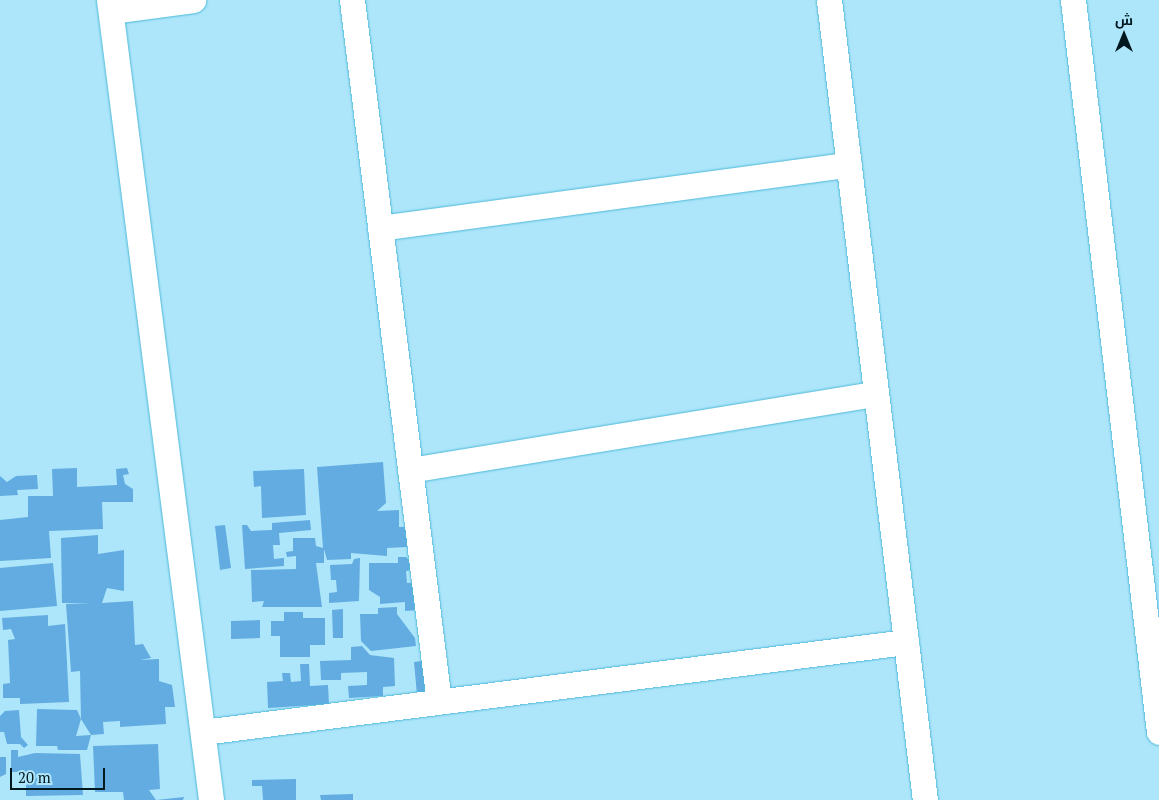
<!DOCTYPE html>
<html>
<head>
<meta charset="utf-8">
<style>
	body { margin:0 }
	#map { position:relative; width:1159px; height:800px; overflow:hidden; background:#ade6fa; font-family:"PT Serif",Cairo,serif }
	div>[style] { position:absolute }
	.building>* { inset:0; background:#62ace1 }
	.roads { filter:drop-shadow(0 0 1px #4eb8d9) drop-shadow(0 0 1px #4eb8d9) }
	.minor>* { height:25px; margin:-12.5px; padding:0 12.5px; transform-origin:12.5px; border-radius:12.5px; background:#fff }
	span { translate:-50% -50%; white-space:nowrap; text-align:center; line-height:1.15; -webkit-text-stroke:4.5px #ade6fa; paint-order:stroke }
	.north { position:absolute; left:1099px; top:10px; width:50px; height:50px; -webkit-text-stroke:4px #ade6fa; paint-order:stroke; rotate:0deg; font-size:14px; font-weight:700; line-height:20px; text-align:center; color:#02181f }
	.north::after { content:''; display:block; margin:auto; width:18px; height:22px; background:#02181f; clip-path:polygon(50% 0,100% 100%,50% 72%,0 100%) }
	.scale { position:absolute; left:10px; top:768px; width:95px; height:22px; box-sizing:border-box; border:2px solid #02181f; border-top:0; padding-left:6px; font-size:15px; line-height:18px; white-space:nowrap; color:#02181f; -webkit-text-stroke:4px #ade6fa; paint-order:stroke }
</style>
</head>
<body>
<div id="map">
	<div class="building">
		<i style="clip-path:polygon(383px 462px,386px 503px,377px 511px,399px 510px,399px 527px,407px 527px,407px 547px,387px 548px,387px 556px,351px 553px,351px 559px,327px 560px,324px 549px,324px 563px,316px 563px,322px 607px,262px 607px,264px 601px,252px 602px,251px 570px,296px 569px,296px 556px,287px 557px,286px 552px,293px 551px,293px 538px,315px 538px,316px 546px,323px 548px,317px 467px)"></i>
		<i style="clip-path:polygon(77px 468px,77px 487px,117px 485px,116px 469px,127px 468px,129px 474px,123px 475px,125px 484px,133px 489px,133px 502px,102px 502px,103px 529px,49px 531px,51px 558px,0 561px,0 520px,28px 517px,28px 496px,53px 496px,52px 469px)"></i>
		<i style="clip-path:polygon(304px 469px,306px 515px,262px 518px,261px 486px,254px 487px,253px 471px)"></i>
		<i style="clip-path:polygon(37px 475px,38px 489px,17px 490px,18px 495px,0 496px,0 476px,7px 482px,16px 476px)"></i>
		<i style="clip-path:polygon(310px 520px,311px 530px,279px 533px,280px 545px,273px 545px,274px 559px,284px 558px,284px 566px,245px 569px,242px 525px,247px 525px,251px 531px,272px 530px,272px 523px)"></i>
		<i style="clip-path:polygon(225px 525px,231px 568px,220px 570px,215px 526px)"></i>
		<i style="clip-path:polygon(98px 535px,98px 554px,124px 550px,124px 591px,107px 588px,102px 603px,133px 601px,135px 645px,143px 644px,151px 658px,140px 660px,159px 659px,159px 681px,172px 685px,175px 707px,165px 707px,166px 724px,120px 727px,120px 721px,103px 722px,104px 734px,91px 735px,81px 719px,80px 671px,71px 672px,66px 604px,91px 603px,62px 603px,61px 538px)"></i>
		<i style="clip-path:polygon(398px 557px,406px 557px,412px 563px,412px 570px,406px 571px,407px 583px,418px 582px,420px 610px,405px 611px,405px 602px,380px 604px,380px 597px,369px 590px,369px 563px,398px 563px)"></i>
		<i style="clip-path:polygon(360px 558px,359px 601px,329px 603px,329px 593px,337px 592px,336px 580px,331px 580px,330px 565px,352px 564px,354px 559px)"></i>
		<i style="clip-path:polygon(53px 563px,57px 606px,0 611px,0 568px)"></i>
		<i style="clip-path:polygon(397px 607px,397px 614px,415px 638px,416px 646px,371px 651px,361px 641px,360px 614px,378px 614px,378px 608px)"></i>
		<i style="clip-path:polygon(343px 609px,343px 638px,333px 638px,332px 610px)"></i>
		<i style="clip-path:polygon(284px 612px,303px 612px,303px 618px,325px 618px,325px 645px,310px 645px,310px 657px,280px 657px,280px 636px,271px 636px,271px 621px,284px 621px)"></i>
		<i style="clip-path:polygon(48px 615px,48px 626px,65px 624px,69px 702px,20px 704px,20px 698px,3px 698px,3px 684px,10px 683px,8px 640px,15px 639px,11px 629px,3px 630px,2px 618px)"></i>
		<i style="clip-path:polygon(260px 620px,260px 638px,231px 639px,231px 621px)"></i>
		<i style="clip-path:polygon(362px 646px,370px 655px,394px 658px,395px 686px,383px 687px,383px 696px,349px 698px,348px 686px,367px 685px,367px 672px,341px 673px,341px 680px,321px 680px,320px 661px,351px 660px,351px 647px)"></i>
		<i style="clip-path:polygon(430px 660px,433px 694px,417px 695px,414px 662px)"></i>
		<i style="clip-path:polygon(300px 664px,309px 664px,310px 686px,328px 685px,329px 704px,268px 708px,267px 682px,283px 681px,282px 673px,290px 673px,291px 682px,301px 681px)"></i>
		<i style="clip-path:polygon(37px 709px,77px 710px,81px 719px,76px 736px,91px 735px,87px 750px,58px 750px,57px 746px,36px 746px)"></i>
		<i style="clip-path:polygon(19px 710px,21px 737px,28px 745px,24px 748px,20px 744px,7px 744px,4px 732px,0 732px,0 716px,5px 711px)"></i>
		<i style="clip-path:polygon(158px 744px,160px 789px,149px 790px,156px 800px,184px 797px,183px 800px,124px 800px,123px 792px,95px 792px,93px 746px)"></i>
		<i style="clip-path:polygon(11px 750px,18px 750px,18px 757px,35px 753px,80px 754px,83px 795px,26px 796px,26px 772px,11px 772px)"></i>
		<i style="clip-path:polygon(0 757px,6px 757px,6px 774px,0 777px)"></i>
		<i style="clip-path:polygon(296px 779px,296px 800px,263px 800px,262px 786px,252px 786px,252px 780px)"></i>
		<i style="clip-path:polygon(353px 794px,353px 800px,321px 800px,320px 795px)"></i>
	</div>
	<div class="roads">
		<div class="minor">
			<i style="left:109px;top:0;width:806px;rotate:82.73deg"></i>
			<i style="left:352px;top:0;width:707px;rotate:82.94deg"></i>
			<i style="left:829px;top:0;width:806px;rotate:83.16deg"></i>
			<i style="left:1073px;top:0;width:737px;rotate:83.3deg"></i>
			<i style="left:111px;top:11px;width:83px;rotate:-7.6deg"></i>
			<i style="left:380px;top:228px;width:473px;rotate:-7.7deg"></i>
			<i style="left:410px;top:470px;width:472px;rotate:-9.3deg"></i>
			<i style="left:203px;top:732px;width:709px;rotate:-7.3deg"></i>
		</div>
	</div>
	<div class="north">ش</div>
	<div class="scale">20 m</div>
</div>
</body>
</html>
